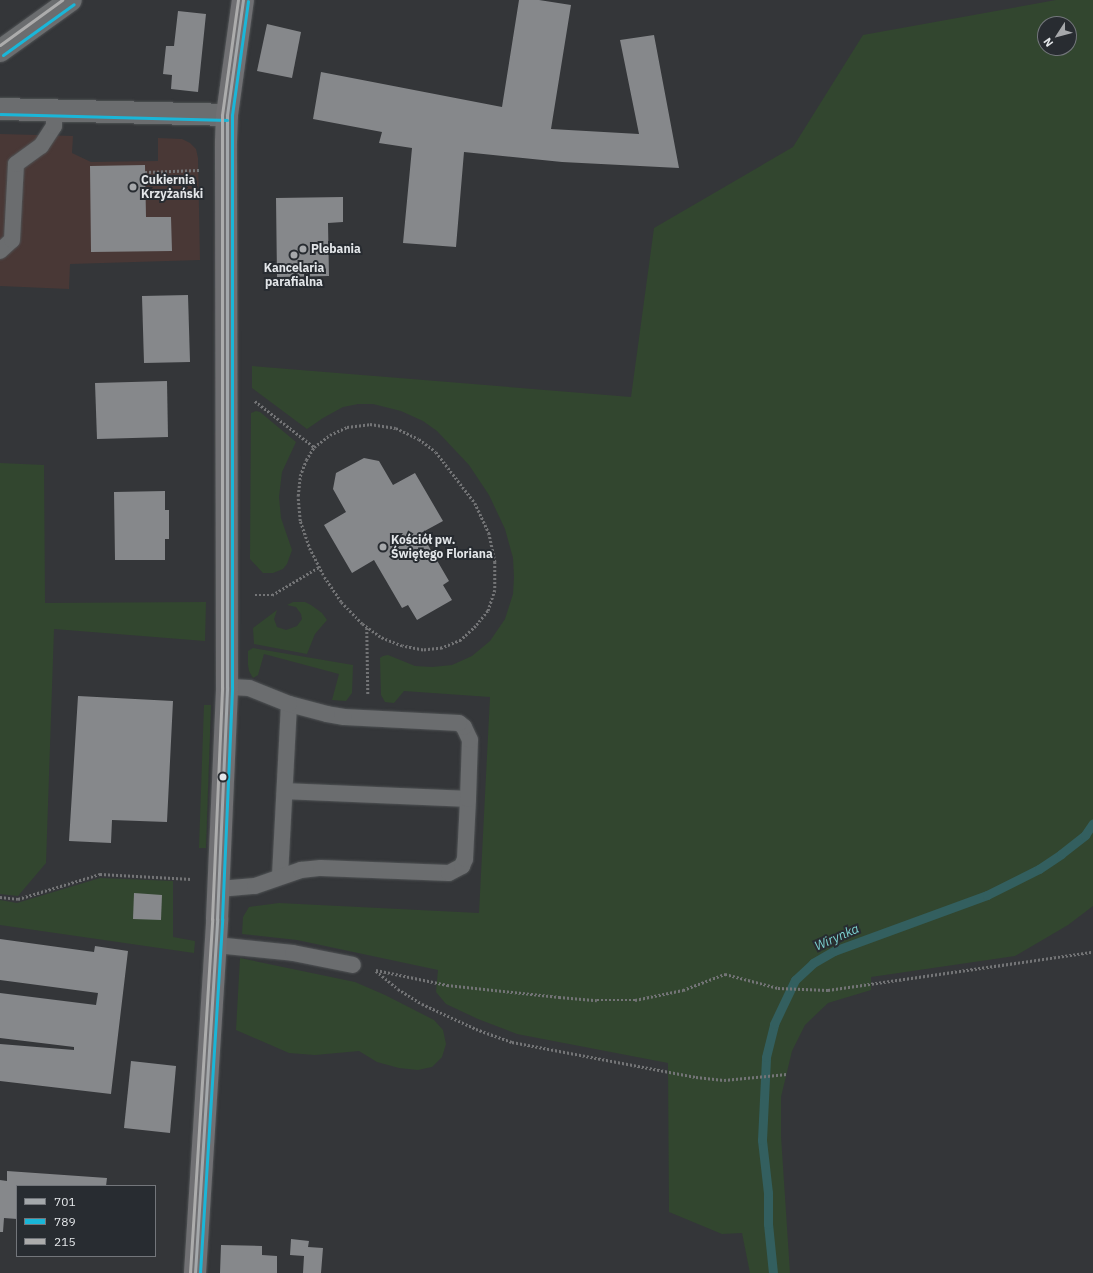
<!DOCTYPE html>
<html>
<head>
<meta charset="utf-8">
<style>
	body { margin:0 }
	#map { position:relative; width:1093px; height:1273px; overflow:hidden; background:#343639; font-family:"IBM Plex Sans",sans-serif }
	div>[style] { position:absolute }
	.commercial>* { inset:0; background:#493836 }
	.green>* { inset:0; background:#32462f }
	.stream>* { height:9px; margin:-4.5px; padding:0 4.5px; transform-origin:4.5px; border-radius:4.5px; background:#335f5f }
	.building>* { inset:0; background:#86888b }
	.path>* { height:2.5px; margin-top:-1.25px; transform-origin:0; background:repeating-linear-gradient(90deg,#737476 0 2px,transparent 0 4px) }
	.roads { filter:drop-shadow(0 0 1px #505355) drop-shadow(0 0 1px #505355) }
	.lane>* { height:16px; margin:-8px; padding:0 8px; transform-origin:8px; border-radius:8px; background:#6b6d6f }
	.street>* { height:22px; margin:-11px; padding:0 11px; transform-origin:11px; border-radius:11px; background:#6b6d6f }
	.secondary>* { height:22px; margin:-11px; padding:0 11px; transform-origin:11px; border-radius:11px; background:#707073 }
	.bus-1>* { height:3px; margin:-1.5px; padding:0 1.5px; transform-origin:1.5px; border-radius:1.5px; background:#a4a8ab }
	.bus-2>* { height:3px; margin:-1.5px; padding:0 1.5px; transform-origin:1.5px; border-radius:1.5px; background:#1ab6d8 }
	.bus-3>* { height:3px; margin:-1.5px; padding:0 1.5px; transform-origin:1.5px; border-radius:1.5px; background:#acacac }
	.dots>* { width:11px; height:11px; translate:-50% -50%; box-sizing:border-box; border:2px solid #282c31; border-radius:50% }
	span { translate:-50% -50%; white-space:nowrap; text-align:center; line-height:1.15; -webkit-text-stroke:4px #282c31; paint-order:stroke }
	.poi-label { font-size:12px; color:#e3e6e9; font-weight:700 }
	.left { translate:0 -50%; text-align:left }
	.water-label { font-size:13px; color:#7dd2d1; font-style:italic }
	.legend { position:absolute; left:16px; top:1185px; width:140px; height:72px; box-sizing:border-box; background:#282c31; border:1px solid #73767b; margin:0; padding:5px 7px; list-style:none; font-size:12px; color:#e3e6e9 }
	.legend li { display:flex; align-items:center; gap:8px; height:20px }
	.legend b { width:20px; border:1px solid #73767b }
	.north { position:absolute; left:1037px; top:16px; width:40px; height:40px; box-sizing:border-box; background:#282c31; border:1px solid #73767b; border-radius:50%; rotate:234deg; font-size:11px; font-weight:700; line-height:16px; text-align:center; color:#e3e6e9 }
	.north::after { content:''; display:block; margin:auto; width:14px; height:18px; background:#a6a8ab; clip-path:polygon(50% 0,100% 100%,50% 72%,0 100%) }
</style>
</head>
<body>
<div id="map">
	<div class="commercial">
		<i style="clip-path:polygon(0 134px,73px 136px,72px 153px,91px 162px,158px 161px,158px 138px,182px 139px,190px 143px,196px 149px,198px 158px,200px 260px,70px 264px,69px 289px,0 286px)"></i>
	</div>
	<div class="green">
		<i style="clip-path:polygon(evenodd,1056px 0,1093px 0,1093px 906px,1068px 925px,1015px 956px,871px 977px,871px 990px,828px 1003px,805px 1025px,792px 1051px,781px 1097px,781px 1136px,790px 1273px,750px 1273px,742px 1233px,722px 1234px,669px 1212px,668px 1063px,517px 1034px,478px 1019px,446px 1004px,436px 992px,438px 970px,297px 940px,242px 934px,243px 917px,249px 907px,279px 903px,479px 913px,490px 697px,404px 691px,394px 703px,385px 702px,381px 695px,380px 658px,383px 656px,388px 655px,415px 666px,432px 667px,452px 665px,472px 656px,490px 641px,505px 619px,513px 594px,514px 577px,513px 558px,505px 529px,489px 495px,469px 465px,437px 431px,423px 421px,401px 411px,373px 404px,358px 404px,343px 407px,323px 418px,307px 429px,252px 388px,252px 366px,631px 397px,654px 228px,793px 147px,863px 35px,1056px 0,1045px 24px,1069px 24px,1069px 48px,1045px 48px,1045px 24px)"></i>
		<i style="clip-path:polygon(256px 411px,260px 412px,296px 442px,282px 472px,279px 497px,281px 518px,292px 550px,287px 564px,283px 569px,273px 573px,263px 573px,250px 559px,251px 413px)"></i>
		<i style="clip-path:polygon(0 463px,44px 465px,45px 603px,206px 602px,205px 641px,54px 629px,46px 863px,18px 896px,0 894px)"></i>
		<i style="clip-path:polygon(293px 602px,305px 602px,311px 605px,322px 613px,327px 620px,315px 634px,307px 654px,254px 644px,253px 628px,277px 610px,274px 619px,277px 627px,286px 630px,297px 626px,302px 619px,301px 614px,296px 607px,287px 605px)"></i>
		<i style="clip-path:polygon(253px 648px,353px 665px,352px 693px,346px 701px,332px 700px,339px 674px,264px 654px,258px 675px,253px 678px,249px 671px,248px 665px,248px 651px)"></i>
		<i style="clip-path:polygon(204px 705px,211px 705px,206px 848px,199px 848px)"></i>
		<i style="clip-path:polygon(100px 878px,173px 881px,173px 937px,195px 941px,194px 953px,0 925px,0 900px,17px 903px)"></i>
		<i style="clip-path:polygon(240px 958px,355px 982px,385px 995px,434px 1020px,443px 1030px,446px 1044px,442px 1057px,432px 1067px,418px 1070px,399px 1068px,377px 1062px,359px 1051px,315px 1055px,289px 1053px,236px 1030px)"></i>
	</div>
	<div class="stream">
		<i style="left:773px;top:1273px;width:49px;rotate:-95.8deg"></i>
		<i style="left:768px;top:1224px;width:31px;rotate:-90deg"></i>
		<i style="left:768px;top:1193px;width:53px;rotate:-96.5deg"></i>
		<i style="left:762px;top:1140px;width:83px;rotate:-87.2deg"></i>
		<i style="left:766px;top:1057px;width:34px;rotate:-76deg"></i>
		<i style="left:774px;top:1024px;width:49px;rotate:-64.5deg"></i>
		<i style="left:795px;top:980px;width:25px;rotate:-43deg"></i>
		<i style="left:813px;top:963px;width:24px;rotate:-30deg"></i>
		<i style="left:834px;top:951px;width:163px;rotate:-20.1deg"></i>
		<i style="left:987px;top:895px;width:58px;rotate:-26.6deg"></i>
		<i style="left:1039px;top:869px;width:27px;rotate:-34deg"></i>
		<i style="left:1061px;top:854px;width:31px;rotate:-38deg"></i>
		<i style="left:1085px;top:835px;width:14px;rotate:-56deg"></i>
	</div>
	<div class="building">
		<i style="clip-path:polygon(519px 0,539px 0,571px 5px,551px 129px,639px 134px,620px 40px,654px 35px,679px 168px,562px 162px,464px 152px,456px 247px,403px 243px,412px 148px,379px 143px,382px 132px,313px 119px,321px 72px,502px 107px)"></i>
		<i style="clip-path:polygon(178px 11px,206px 14px,198px 92px,171px 89px,172px 75px,163px 74px,166px 46px,174px 46px)"></i>
		<i style="clip-path:polygon(267px 24px,301px 32px,292px 78px,257px 71px)"></i>
		<i style="clip-path:polygon(145px 165px,146px 217px,171px 217px,172px 251px,91px 252px,90px 166px)"></i>
		<i style="clip-path:polygon(343px 197px,343px 222px,328px 223px,329px 276px,277px 277px,276px 198px)"></i>
		<i style="clip-path:polygon(188px 295px,190px 362px,144px 363px,142px 296px)"></i>
		<i style="clip-path:polygon(167px 381px,168px 437px,97px 439px,95px 383px)"></i>
		<i style="clip-path:polygon(364px 458px,379px 461px,393px 485px,415px 473px,443px 521px,421px 533px,449px 581px,443px 585px,452px 600px,417px 620px,408px 605px,402px 608px,374px 560px,352px 573px,324px 525px,346px 512px,333px 489px,336px 473px)"></i>
		<i style="clip-path:polygon(165px 491px,165px 510px,169px 510px,169px 539px,165px 539px,165px 560px,115px 560px,114px 492px)"></i>
		<i style="clip-path:polygon(78px 696px,173px 701px,167px 822px,112px 820px,111px 843px,69px 841px)"></i>
		<i style="clip-path:polygon(134px 893px,162px 895px,161px 920px,133px 919px)"></i>
		<i style="clip-path:polygon(0 939px,94px 952px,95px 946px,128px 951px,111px 1094px,0 1081px,0 1044px,74px 1050px,74px 1047px,0 1038px,0 993px,96px 1005px,98px 993px,0 980px)"></i>
		<i style="clip-path:polygon(131px 1061px,176px 1066px,170px 1133px,124px 1128px)"></i>
		<i style="clip-path:polygon(7px 1171px,107px 1178px,106px 1186px,17px 1186px,17px 1219px,4px 1218px,3px 1232px,0 1232px,0 1180px,7px 1181px)"></i>
		<i style="clip-path:polygon(291px 1239px,309px 1241px,308px 1247px,323px 1248px,321px 1273px,303px 1273px,304px 1256px,290px 1255px)"></i>
		<i style="clip-path:polygon(221px 1245px,262px 1246px,262px 1255px,277px 1256px,277px 1273px,220px 1273px)"></i>
	</div>
	<div class="path">
		<i style="left:145px;top:172px;width:54px;rotate:-2.1deg"></i>
		<i style="left:255px;top:401px;width:75px;rotate:37.9deg"></i>
		<i style="left:370px;top:424px;width:26px;rotate:9deg"></i>
		<i style="left:396px;top:428px;width:25px;rotate:26deg"></i>
		<i style="left:419px;top:439px;width:21px;rotate:37deg"></i>
		<i style="left:436px;top:452px;width:64px;rotate:52.6deg"></i>
		<i style="left:475px;top:503px;width:33px;rotate:65deg"></i>
		<i style="left:489px;top:533px;width:30px;rotate:78deg"></i>
		<i style="left:495px;top:562px;width:28px;rotate:90deg"></i>
		<i style="left:495px;top:590px;width:22px;rotate:108deg"></i>
		<i style="left:488px;top:611px;width:19px;rotate:129deg"></i>
		<i style="left:476px;top:626px;width:21px;rotate:137deg"></i>
		<i style="left:461px;top:640px;width:21px;rotate:157deg"></i>
		<i style="left:442px;top:648px;width:19px;rotate:174deg"></i>
		<i style="left:423px;top:650px;width:21px;rotate:-169deg"></i>
		<i style="left:402px;top:646px;width:24px;rotate:-158deg"></i>
		<i style="left:380px;top:637px;width:22px;rotate:-144deg"></i>
		<i style="left:362px;top:624px;width:30px;rotate:-134deg"></i>
		<i style="left:341px;top:602px;width:32px;rotate:-124deg"></i>
		<i style="left:323px;top:575px;width:28px;rotate:-117deg"></i>
		<i style="left:310px;top:550px;width:31px;rotate:-109deg"></i>
		<i style="left:300px;top:521px;width:25px;rotate:-95deg"></i>
		<i style="left:298px;top:496px;width:20px;rotate:-84deg"></i>
		<i style="left:300px;top:476px;width:17px;rotate:-69deg"></i>
		<i style="left:306px;top:460px;width:15px;rotate:-58deg"></i>
		<i style="left:314px;top:447px;width:20px;rotate:-37deg"></i>
		<i style="left:330px;top:435px;width:19px;rotate:-25deg"></i>
		<i style="left:347px;top:427px;width:23px;rotate:-7deg"></i>
		<i style="left:255px;top:595px;width:17px"></i>
		<i style="left:272px;top:595px;width:55px;rotate:-30.8deg"></i>
		<i style="left:367px;top:628px;width:66px;rotate:89.1deg"></i>
		<i style="left:0;top:897px;width:18px;rotate:6deg"></i>
		<i style="left:18px;top:899px;width:86px;rotate:-17deg"></i>
		<i style="left:100px;top:874px;width:92px;rotate:3.1deg"></i>
		<i style="left:376px;top:970px;width:73px;rotate:11.9deg"></i>
		<i style="left:447px;top:985px;width:113px;rotate:6.1deg"></i>
		<i style="left:559px;top:997px;width:38px;rotate:5deg"></i>
		<i style="left:597px;top:1000px;width:38px"></i>
		<i style="left:635px;top:1000px;width:49px;rotate:-11.8deg"></i>
		<i style="left:683px;top:990px;width:45px;rotate:-20.9deg"></i>
		<i style="left:725px;top:974px;width:55px;rotate:14.8deg"></i>
		<i style="left:778px;top:988px;width:50px;rotate:2.3deg"></i>
		<i style="left:828px;top:990px;width:268px;rotate:-8.2deg"></i>
		<i style="left:376px;top:971px;width:28px;rotate:39deg"></i>
		<i style="left:398px;top:989px;width:28px;rotate:32deg"></i>
		<i style="left:422px;top:1004px;width:60px;rotate:24.8deg"></i>
		<i style="left:476px;top:1029px;width:38px;rotate:20deg"></i>
		<i style="left:512px;top:1042px;width:187px;rotate:10.8deg"></i>
		<i style="left:696px;top:1077px;width:28px;rotate:6deg"></i>
		<i style="left:724px;top:1080px;width:63px;rotate:-5.4deg"></i>
	</div>
	<div class="roads">
		<div class="lane">
			<i style="left:0;top:251px;width:16px;rotate:-43deg"></i>
			<i style="left:12px;top:240px;width:76px;rotate:-87deg"></i>
			<i style="left:16px;top:164px;width:31px;rotate:-36deg"></i>
			<i style="left:41px;top:146px;width:24px;rotate:-57deg"></i>
			<i style="left:54px;top:126px;width:15px;rotate:-90deg"></i>
			<i style="left:285px;top:791px;width:183px;rotate:2.5deg"></i>
			<i style="left:280px;top:876px;width:172px;rotate:-87deg"></i>
			<i style="left:219px;top:889px;width:36px;rotate:-5deg"></i>
			<i style="left:255px;top:886px;width:49px;rotate:-19.2deg"></i>
			<i style="left:301px;top:870px;width:20px;rotate:-6deg"></i>
			<i style="left:321px;top:868px;width:128px;rotate:2.2deg"></i>
			<i style="left:449px;top:873px;width:15px;rotate:-28deg"></i>
			<i style="left:462px;top:866px;width:8px;rotate:-67deg"></i>
			<i style="left:465px;top:859px;width:60px;rotate:-87.1deg"></i>
			<i style="left:468px;top:799px;width:59px;rotate:-88.1deg"></i>
			<i style="left:470px;top:740px;width:14px;rotate:-115deg"></i>
			<i style="left:464px;top:727px;width:6px;rotate:-141deg"></i>
			<i style="left:459px;top:723px;width:115px;rotate:-177deg"></i>
			<i style="left:344px;top:717px;width:17px;rotate:-170deg"></i>
			<i style="left:327px;top:714px;width:39px;rotate:-165deg"></i>
			<i style="left:289px;top:704px;width:43px;rotate:-158.2deg"></i>
			<i style="left:249px;top:688px;width:22px;rotate:-177deg"></i>
			<i style="left:216px;top:945px;width:77px;rotate:5.9deg"></i>
			<i style="left:293px;top:953px;width:61px;rotate:11.3deg"></i>
		</div>
		<div class="street">
			<i style="left:0;top:51px;width:87px;rotate:-35.7deg"></i>
			<i style="left:0;top:109px;width:227px;rotate:1.5deg"></i>
		</div>
		<div class="secondary">
			<i style="left:195px;top:1273px;width:355px;rotate:-86.4deg"></i>
			<i style="left:217px;top:919px;width:232px;rotate:-87.5deg"></i>
			<i style="left:227px;top:687px;width:545px;rotate:-90.11deg"></i>
			<i style="left:226px;top:142px;width:27px;rotate:-88deg"></i>
			<i style="left:227px;top:115px;width:116px;rotate:-82.1deg"></i>
		</div>
	</div>
	<div class="bus-1">
		<i style="left:195px;top:1273px;width:355px;rotate:-86.4deg"></i>
		<i style="left:217px;top:919px;width:232px;rotate:-87.5deg"></i>
		<i style="left:227px;top:687px;width:572px;rotate:-90deg"></i>
		<i style="left:227px;top:115px;width:116px;rotate:-82.1deg"></i>
	</div>
	<div class="bus-2">
		<i style="left:3px;top:55px;width:87px;rotate:-35.7deg"></i>
		<i style="left:0;top:114px;width:227px;rotate:1.5deg"></i>
		<i style="left:200px;top:1273px;width:355px;rotate:-86.4deg"></i>
		<i style="left:222px;top:919px;width:232px;rotate:-87.5deg"></i>
		<i style="left:232px;top:687px;width:572px;rotate:-90deg"></i>
		<i style="left:232px;top:115px;width:115px;rotate:-82deg"></i>
	</div>
	<div class="bus-3">
		<i style="left:0;top:45px;width:77px;rotate:-36deg"></i>
		<i style="left:190px;top:1273px;width:355px;rotate:-86.4deg"></i>
		<i style="left:212px;top:919px;width:232px;rotate:-87.5deg"></i>
		<i style="left:222px;top:687px;width:572px;rotate:-90deg"></i>
		<i style="left:222px;top:115px;width:116px;rotate:-82.1deg"></i>
	</div>
	<div class="dots">
		<i style="left:133px;top:187px;background:#a6a8ab"></i>
		<i style="left:303px;top:249px;background:#a6a8ab"></i>
		<i style="left:294px;top:255px;background:#a6a8ab"></i>
		<i style="left:383px;top:547px;background:#a6a8ab"></i>
		<i style="left:223px;top:777px;background:#e3e6e9"></i>
	</div>
	<div class="poi-label">
		<span class="left" style="left:141px;top:187px">Cukiernia<br>Krzyżański</span>
		<span class="left" style="left:311px;top:249px">Plebania</span>
		<span style="left:294px;top:275px">Kancelaria<br>parafialna</span>
		<span class="left" style="left:391px;top:547px">Kościół pw.<br>Świętego Floriana</span>
	</div>
	<div class="water-label">
		<span style="left:837px;top:938px;rotate:-24deg">Wirynka</span>
	</div>
	<ul class="legend">
	<li><b style="height:5px;background:#a4a8ab"></b>701</li>
	<li><b style="height:5px;background:#1ab6d8"></b>789</li>
	<li><b style="height:5px;background:#acacac"></b>215</li>
	</ul>
	<div class="north">N</div>
</div>
</body>
</html>
